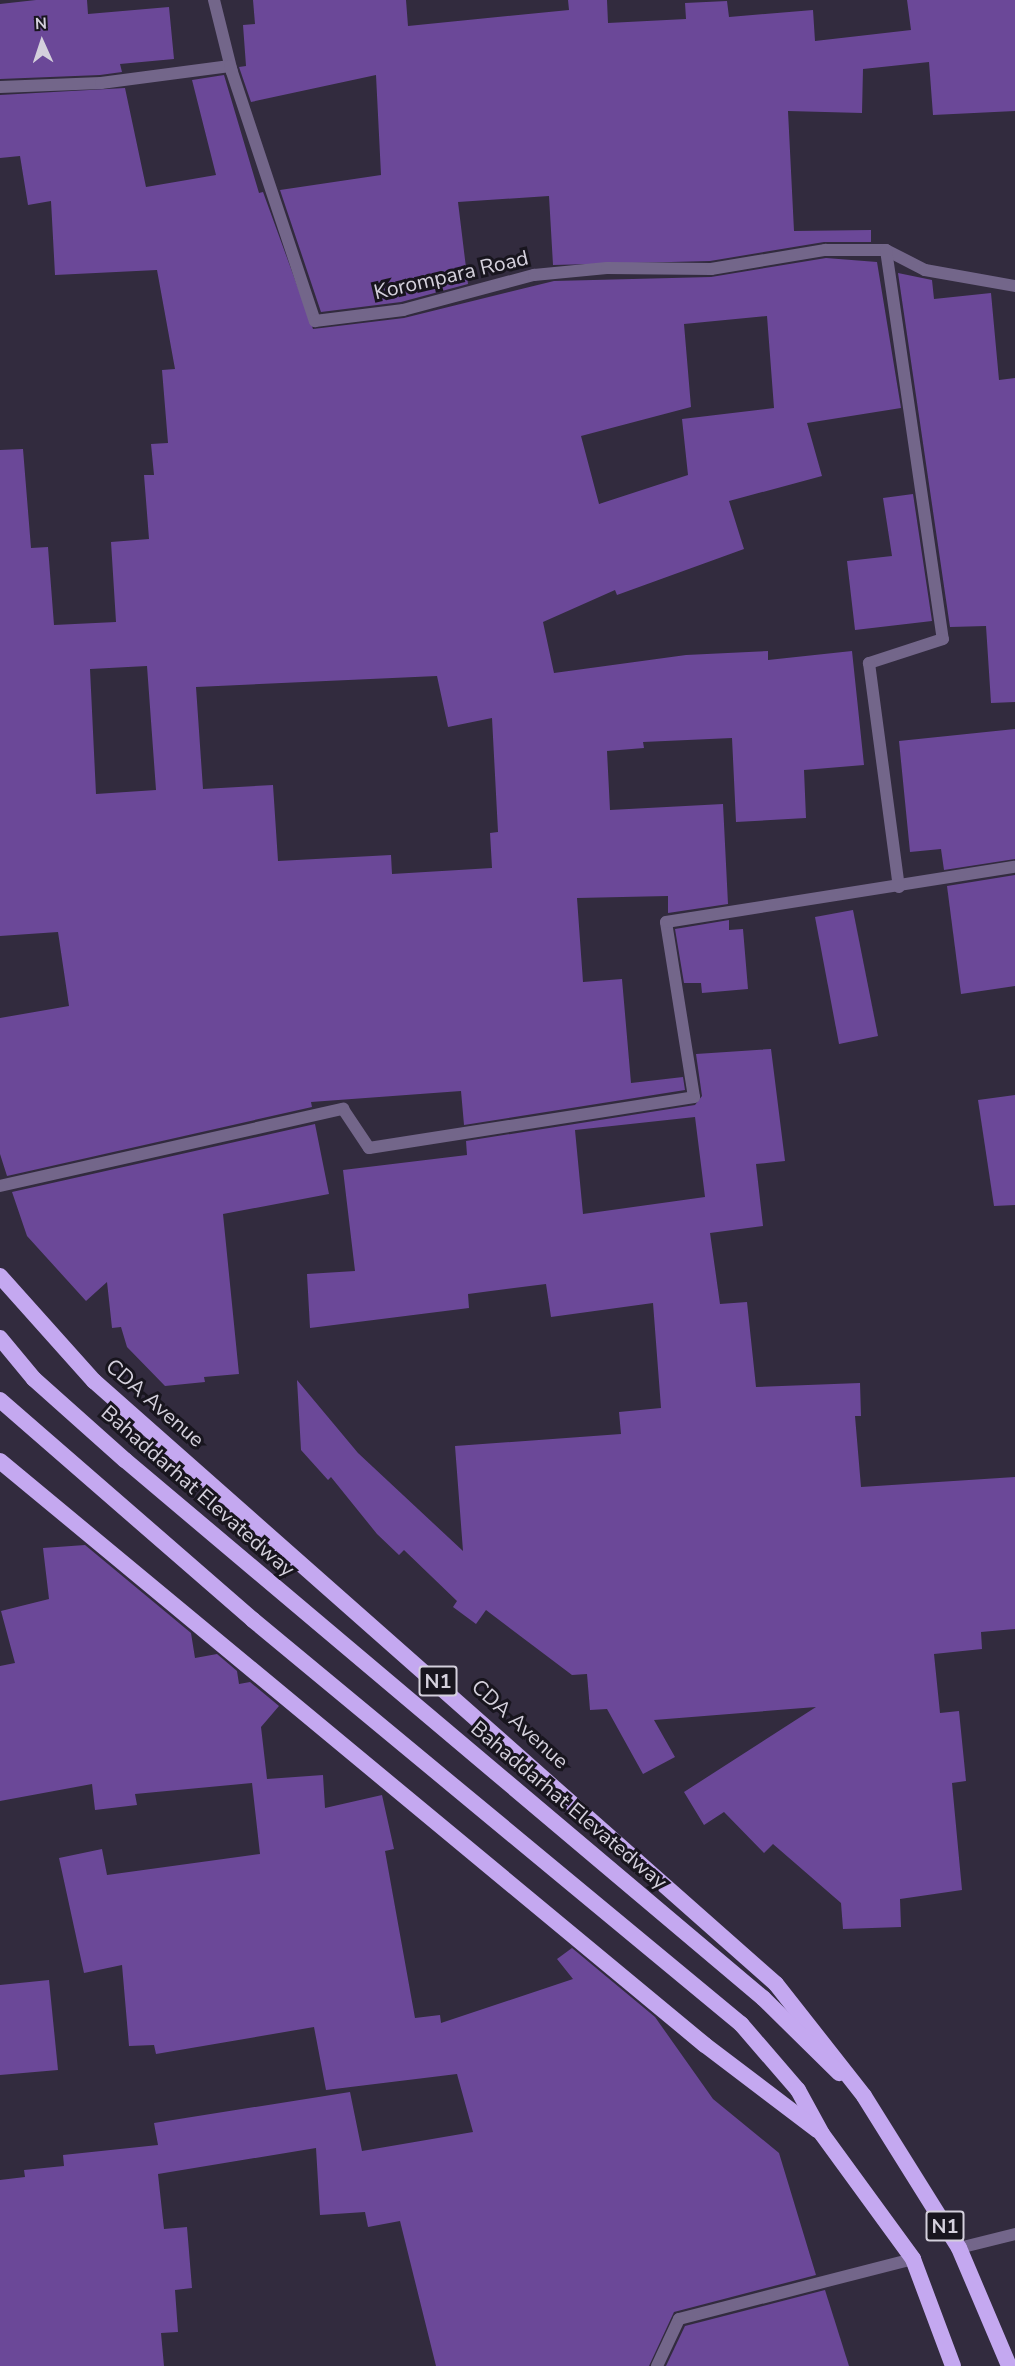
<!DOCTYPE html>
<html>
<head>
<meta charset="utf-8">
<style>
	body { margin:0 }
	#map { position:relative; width:1015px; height:2366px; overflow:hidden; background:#322b3e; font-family:"Nunito Sans",sans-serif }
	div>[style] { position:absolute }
	.building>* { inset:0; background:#6b4898 }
	.minor>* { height:12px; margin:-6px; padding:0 6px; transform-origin:6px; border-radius:6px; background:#73668a }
	.trunk>* { height:16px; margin:-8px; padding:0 8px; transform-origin:8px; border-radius:8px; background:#c4a8f0 }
	span { translate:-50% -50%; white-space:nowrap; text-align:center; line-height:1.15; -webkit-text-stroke:6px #18151e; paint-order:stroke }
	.shield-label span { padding:2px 4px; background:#18151e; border:2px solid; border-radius:4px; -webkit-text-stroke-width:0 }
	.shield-label { font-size:20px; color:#d4d0dc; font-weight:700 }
	.street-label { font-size:21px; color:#d4d0dc }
	.north { position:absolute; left:12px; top:12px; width:60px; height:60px; -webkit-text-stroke:4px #18151e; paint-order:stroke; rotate:357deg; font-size:16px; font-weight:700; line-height:24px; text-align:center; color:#d4d0dc }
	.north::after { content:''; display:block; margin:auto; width:21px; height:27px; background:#d4d0dc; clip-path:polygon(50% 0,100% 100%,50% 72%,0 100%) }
</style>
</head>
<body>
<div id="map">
	<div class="building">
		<i style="clip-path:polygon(36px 0,87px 0,88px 14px,169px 7px,174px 59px,120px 64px,122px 72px,100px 75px,0 79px,0 4px)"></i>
		<i style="clip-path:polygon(253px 0,406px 0,408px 26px,569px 10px,568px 0,607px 0,608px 23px,686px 19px,685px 3px,727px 1px,729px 17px,813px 10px,815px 41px,911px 30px,907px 0,1015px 0,1015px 111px,933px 115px,929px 62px,863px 69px,862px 113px,788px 111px,794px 231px,871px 230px,871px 242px,824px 242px,710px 261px,553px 265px,549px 196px,458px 202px,468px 284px,401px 302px,321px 312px,280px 190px,381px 175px,376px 75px,251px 102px,239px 67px,246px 66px,243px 25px,255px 24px)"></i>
		<i style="clip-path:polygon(evenodd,224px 75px,259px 193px,263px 192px,313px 329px,404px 318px,554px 281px,711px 277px,826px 258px,877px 262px,901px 408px,807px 423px,822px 476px,729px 501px,744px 549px,617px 595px,615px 590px,543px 622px,554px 673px,686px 655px,768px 651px,768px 660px,852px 651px,864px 765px,804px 770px,806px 818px,736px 822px,732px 738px,643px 742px,644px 748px,607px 751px,610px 810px,723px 804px,728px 904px,668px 913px,668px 896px,577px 898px,583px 982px,622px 979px,631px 1083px,683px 1077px,685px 1090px,464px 1125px,461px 1091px,311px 1102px,312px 1107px,7px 1176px,0 1154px,0 1018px,69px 1006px,58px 932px,0 936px,0 450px,23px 449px,31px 548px,48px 547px,54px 625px,116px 622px,111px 542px,149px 539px,144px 475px,154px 475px,151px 444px,168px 443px,162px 370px,175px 369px,157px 270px,55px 275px,51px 201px,28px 205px,20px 156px,0 158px,0 95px,125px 88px,146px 187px,216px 175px,192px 80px,224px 75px,767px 316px,774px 408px,682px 419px,688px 475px,599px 504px,581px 436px,691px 407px,684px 324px,767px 316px,224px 75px,147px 666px,156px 790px,96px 794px,90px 669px,147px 666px,224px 75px,437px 676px,448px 727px,492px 718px,498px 832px,490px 833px,492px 868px,392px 874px,391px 855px,278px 861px,273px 785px,203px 789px,196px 687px,437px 676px)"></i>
		<i style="clip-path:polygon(898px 273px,932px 280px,934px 299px,991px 293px,999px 380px,1015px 378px,1015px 702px,991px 703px,986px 626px,950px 627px)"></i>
		<i style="clip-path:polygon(913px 494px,932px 621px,855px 630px,847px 561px,892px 556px,883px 498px)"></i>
		<i style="clip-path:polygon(1015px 729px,1015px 859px,944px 870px,941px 849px,910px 852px,899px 741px)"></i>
		<i style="clip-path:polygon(1015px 875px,1015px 986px,961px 994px,947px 886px)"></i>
		<i style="clip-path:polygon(853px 910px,878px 1036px,839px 1044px,815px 917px)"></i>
		<i style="clip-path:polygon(729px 920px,729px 930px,743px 929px,748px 989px,702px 993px,701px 983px,684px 983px,675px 929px)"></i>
		<i style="clip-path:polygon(evenodd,771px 1049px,785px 1161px,756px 1164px,763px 1226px,710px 1233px,720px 1304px,747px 1302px,756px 1387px,860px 1383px,861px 1416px,855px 1416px,861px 1487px,1015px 1477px,1015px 1629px,981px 1632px,982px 1649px,934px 1654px,940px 1713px,959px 1711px,966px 1781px,952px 1783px,962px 1890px,900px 1899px,901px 1927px,843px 1929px,841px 1903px,773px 1844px,764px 1853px,724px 1812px,704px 1825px,684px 1792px,816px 1707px,654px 1720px,675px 1757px,643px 1774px,607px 1709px,590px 1710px,587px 1674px,572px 1675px,486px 1610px,476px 1624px,453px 1607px,457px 1601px,404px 1550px,399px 1555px,377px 1534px,331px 1477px,328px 1480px,301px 1450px,297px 1380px,358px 1453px,463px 1551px,455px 1446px,621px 1434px,619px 1412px,661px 1408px,653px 1303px,551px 1317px,546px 1284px,468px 1294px,469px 1308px,310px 1328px,307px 1274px,355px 1271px,343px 1170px,467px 1155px,466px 1141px,695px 1105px,702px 1096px,696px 1054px,771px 1049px,695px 1117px,705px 1197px,583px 1214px,575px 1130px,695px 1117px)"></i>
		<i style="clip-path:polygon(1015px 1095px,1015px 1205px,994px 1206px,978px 1100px)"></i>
		<i style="clip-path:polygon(315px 1124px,329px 1194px,223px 1214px,239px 1374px,204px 1377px,205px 1382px,165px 1386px,127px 1347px,121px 1327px,112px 1328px,107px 1282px,86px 1301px,27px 1236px,12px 1192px)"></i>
		<i style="clip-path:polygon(85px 1545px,191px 1633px,195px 1658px,217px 1654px,237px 1671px,239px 1684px,250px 1682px,279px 1706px,261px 1727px,267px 1779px,323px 1775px,325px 1808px,382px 1795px,394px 1849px,385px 1851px,415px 2018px,440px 2015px,441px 2023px,573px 1979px,557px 1959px,572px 1948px,655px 2017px,713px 2099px,779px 2153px,816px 2275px,674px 2312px,649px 2366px,436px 2366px,400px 2221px,368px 2227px,365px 2212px,320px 2215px,316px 2148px,158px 2174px,164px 2229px,187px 2227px,192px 2288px,175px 2290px,178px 2332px,161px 2333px,164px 2366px,0 2366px,0 2180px,25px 2177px,24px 2170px,64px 2166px,63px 2155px,158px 2145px,154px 2123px,350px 2092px,362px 2151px,473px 2132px,457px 2074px,326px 2090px,314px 2027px,156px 2054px,154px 2045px,129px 2046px,122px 1965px,84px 1973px,59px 1858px,102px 1849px,107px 1875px,260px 1854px,252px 1783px,135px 1794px,137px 1805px,95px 1810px,92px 1784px,0 1801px,0 1666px,15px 1663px,1px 1611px,49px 1599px,43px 1548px)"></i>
		<i style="clip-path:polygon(49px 1980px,58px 2070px,0 2075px,0 1985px)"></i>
		<i style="clip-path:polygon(825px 2290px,849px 2366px,666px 2366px,685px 2326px)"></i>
	</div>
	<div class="minor">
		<i style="left:214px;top:0;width:74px;rotate:76deg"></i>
		<i style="left:0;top:87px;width:101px;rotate:-2.3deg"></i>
		<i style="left:101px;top:83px;width:130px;rotate:-7.5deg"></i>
		<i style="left:230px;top:66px;width:269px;rotate:71.6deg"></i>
		<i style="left:315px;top:321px;width:89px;rotate:-7.1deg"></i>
		<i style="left:403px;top:310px;width:136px;rotate:-15deg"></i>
		<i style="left:534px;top:275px;width:73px;rotate:-5.5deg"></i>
		<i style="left:607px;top:268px;width:104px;rotate:0.6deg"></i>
		<i style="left:711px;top:269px;width:116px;rotate:-9.5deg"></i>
		<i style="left:825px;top:250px;width:61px"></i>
		<i style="left:886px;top:250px;width:44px;rotate:27.1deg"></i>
		<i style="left:925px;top:270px;width:91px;rotate:10.1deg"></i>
		<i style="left:886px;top:250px;width:393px;rotate:81.7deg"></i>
		<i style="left:943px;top:639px;width:78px;rotate:162deg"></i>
		<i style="left:869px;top:663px;width:226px;rotate:82.4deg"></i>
		<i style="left:0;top:1186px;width:352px;rotate:-12.7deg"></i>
		<i style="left:343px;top:1109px;width:47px;rotate:56.3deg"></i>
		<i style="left:369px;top:1148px;width:329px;rotate:-8.9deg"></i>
		<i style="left:694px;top:1097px;width:177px;rotate:-99.1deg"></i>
		<i style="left:666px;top:922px;width:353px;rotate:-9deg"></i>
		<i style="left:959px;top:2248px;width:58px;rotate:-14deg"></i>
		<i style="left:657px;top:2366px;width:52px;rotate:-64.9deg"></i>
		<i style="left:679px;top:2319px;width:242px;rotate:-14.4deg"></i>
	</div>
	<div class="trunk">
		<i style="left:0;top:1276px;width:141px;rotate:48.2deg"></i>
		<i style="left:94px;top:1381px;width:910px;rotate:41.48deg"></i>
		<i style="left:776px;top:1984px;width:142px;rotate:51.8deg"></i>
		<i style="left:864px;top:2096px;width:179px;rotate:58deg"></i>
		<i style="left:959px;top:2248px;width:128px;rotate:67deg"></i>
		<i style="left:0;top:1338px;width:53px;rotate:50.3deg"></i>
		<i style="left:34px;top:1379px;width:122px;rotate:41.7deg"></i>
		<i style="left:125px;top:1460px;width:835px;rotate:40.14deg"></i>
		<i style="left:763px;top:1998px;width:107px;rotate:44.6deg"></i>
		<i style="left:0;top:1400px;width:335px;rotate:41deg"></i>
		<i style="left:253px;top:1620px;width:634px;rotate:39.62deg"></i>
		<i style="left:741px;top:2024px;width:87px;rotate:49.2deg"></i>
		<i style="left:798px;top:2090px;width:50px;rotate:61.4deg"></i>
		<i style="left:822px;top:2134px;width:155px;rotate:53.9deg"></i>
		<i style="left:913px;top:2259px;width:114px;rotate:69.5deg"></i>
		<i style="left:0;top:1461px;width:915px;rotate:39.64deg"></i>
		<i style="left:705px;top:2045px;width:141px;rotate:37.2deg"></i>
	</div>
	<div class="shield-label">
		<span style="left:438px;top:1681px">N1</span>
		<span style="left:945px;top:2226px">N1</span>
	</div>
	<div class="street-label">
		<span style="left:451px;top:275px;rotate:-13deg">Korompara Road</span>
		<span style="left:155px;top:1403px;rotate:41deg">CDA Avenue</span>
		<span style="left:198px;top:1491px;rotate:41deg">Bahaddarhat Elevatedway</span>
		<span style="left:520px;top:1724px;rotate:42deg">CDA Avenue</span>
		<span style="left:569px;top:1805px;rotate:40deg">Bahaddarhat Elevatedway</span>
	</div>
	<div class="north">N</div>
</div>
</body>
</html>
